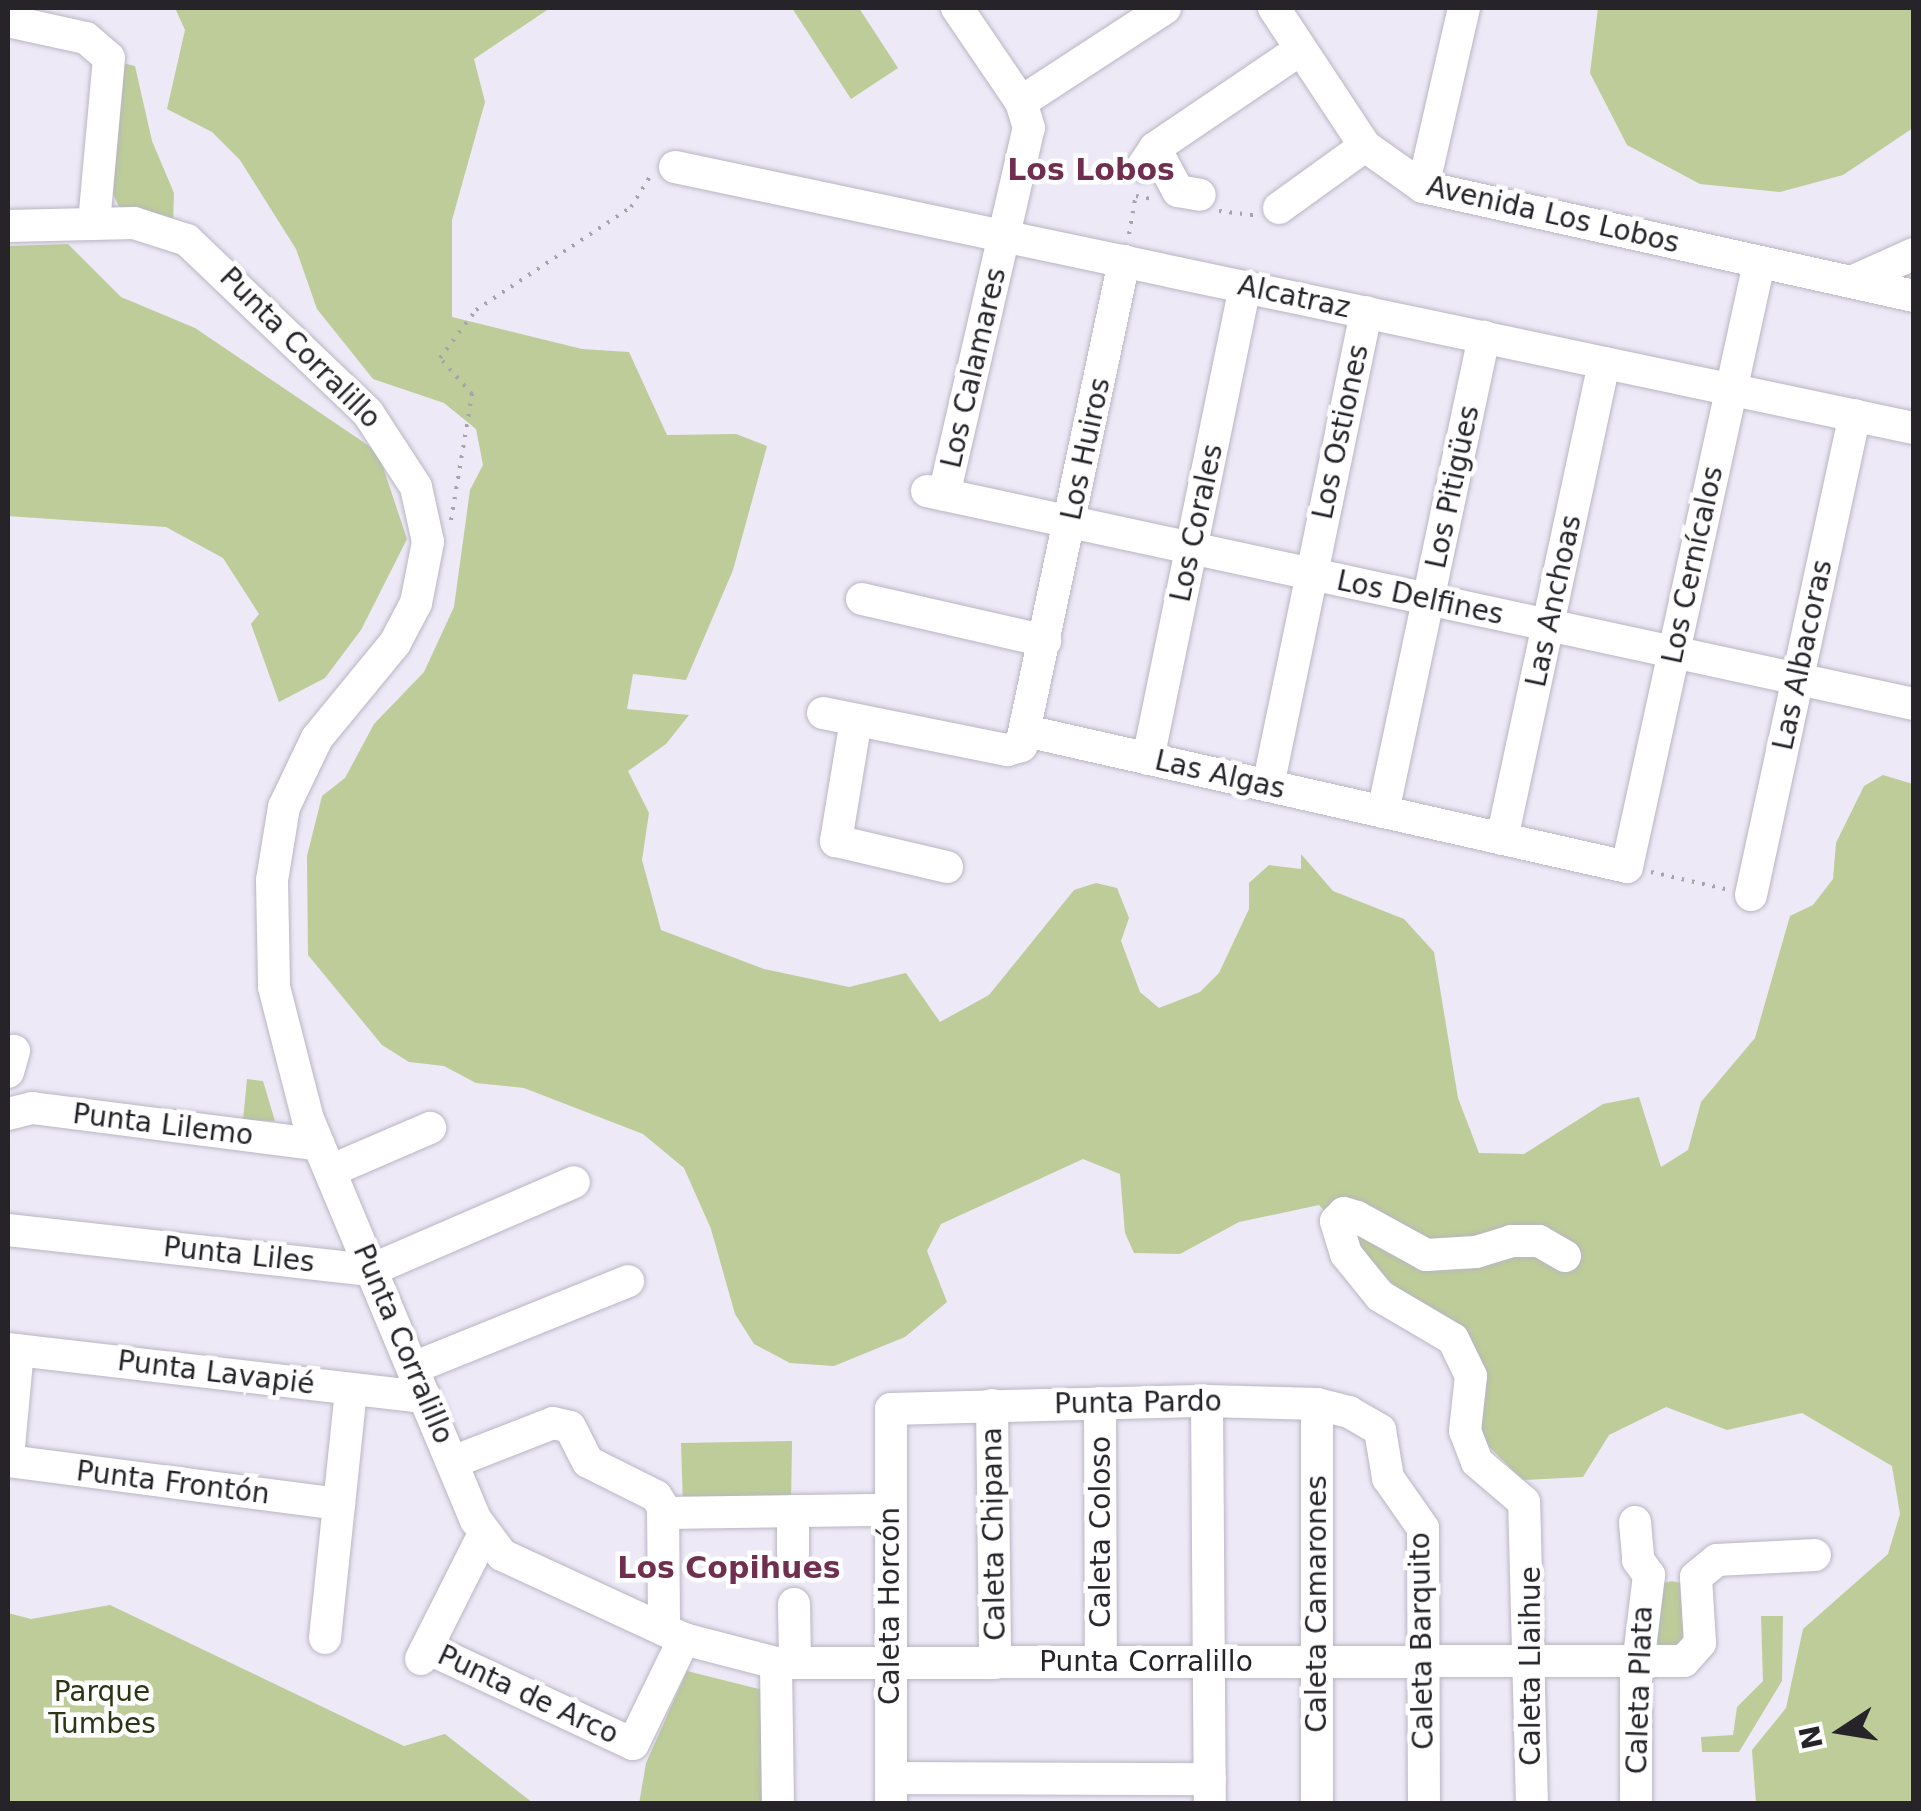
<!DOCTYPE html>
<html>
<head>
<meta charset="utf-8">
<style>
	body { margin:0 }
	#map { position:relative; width:1921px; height:1811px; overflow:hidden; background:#ede9f7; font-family:"DejaVu Sans",sans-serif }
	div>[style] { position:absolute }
	.green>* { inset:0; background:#bdcc99 }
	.path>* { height:4px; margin-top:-2px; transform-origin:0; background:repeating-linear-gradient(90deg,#a6a3ae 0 2.5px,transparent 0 10.5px) }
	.roads { filter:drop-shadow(0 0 2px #b9b5c2) drop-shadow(0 0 2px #b9b5c2) }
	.minor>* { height:32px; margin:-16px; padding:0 16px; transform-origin:16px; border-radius:16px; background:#fff }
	span { translate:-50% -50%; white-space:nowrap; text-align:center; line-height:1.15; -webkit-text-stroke:9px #fff; paint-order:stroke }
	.street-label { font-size:28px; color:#262429 }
	.park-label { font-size:28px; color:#2c3514 }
	.neighbourhood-label { font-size:30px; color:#702f4e; font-weight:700 }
	.frame { position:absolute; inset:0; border:10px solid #262429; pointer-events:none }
	.north { position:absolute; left:1791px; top:1681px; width:100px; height:100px; -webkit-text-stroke:8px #fff; paint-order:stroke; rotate:258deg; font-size:28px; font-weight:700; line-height:40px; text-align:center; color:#262429 }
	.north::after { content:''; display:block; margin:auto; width:35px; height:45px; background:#262429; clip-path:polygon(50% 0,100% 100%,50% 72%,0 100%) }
</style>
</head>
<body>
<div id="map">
	<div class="green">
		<i style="clip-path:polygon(175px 8px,550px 8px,474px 59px,485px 102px,452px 220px,452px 317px,582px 349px,629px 352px,667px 435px,736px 434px,767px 446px,733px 570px,686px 680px,633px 674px,627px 709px,689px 715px,666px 744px,628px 771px,649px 813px,642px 860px,661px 930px,764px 969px,849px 987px,906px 973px,940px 1022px,989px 995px,1074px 890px,1096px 883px,1117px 888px,1129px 918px,1121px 941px,1140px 992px,1159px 1008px,1200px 992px,1219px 973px,1249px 909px,1249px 883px,1269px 865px,1301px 869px,1301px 854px,1333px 891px,1404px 919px,1434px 952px,1458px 1098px,1479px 1153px,1524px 1154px,1603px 1104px,1639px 1097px,1661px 1167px,1688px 1150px,1701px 1102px,1755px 1038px,1790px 916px,1813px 905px,1833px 879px,1836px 843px,1864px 786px,1883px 775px,1913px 784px,1913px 1803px,1756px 1803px,1752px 1750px,1786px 1708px,1803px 1629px,1888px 1554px,1900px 1514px,1892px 1466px,1802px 1413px,1727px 1430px,1666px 1407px,1609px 1435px,1583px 1477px,1523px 1480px,1480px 1438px,1477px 1375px,1319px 1205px,1239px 1222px,1180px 1254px,1134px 1253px,1125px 1233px,1120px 1174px,1083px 1159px,941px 1224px,927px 1251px,947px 1302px,905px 1337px,834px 1366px,790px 1363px,754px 1344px,735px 1314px,711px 1229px,684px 1168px,643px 1134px,524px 1088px,476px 1083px,444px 1066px,409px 1062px,382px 1045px,308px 955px,307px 856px,322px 796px,345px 778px,374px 724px,424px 672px,454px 607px,470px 490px,483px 465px,476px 429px,444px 403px,373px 379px,317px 309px,296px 249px,240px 160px,212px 132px,167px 109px,185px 30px)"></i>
		<i style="clip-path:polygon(792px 8px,859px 8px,898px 68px,851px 99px)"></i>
		<i style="clip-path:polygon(1598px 8px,1913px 8px,1913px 128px,1843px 175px,1780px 192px,1700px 184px,1627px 145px,1590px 73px)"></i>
		<i style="clip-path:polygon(122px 63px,135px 66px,152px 141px,174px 193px,173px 224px,120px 209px,108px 183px)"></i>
		<i style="clip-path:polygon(68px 244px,121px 297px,195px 328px,378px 452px,407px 539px,361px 630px,325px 678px,279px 702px,251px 624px,259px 614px,223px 558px,166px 527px,8px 516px,8px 246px)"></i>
		<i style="clip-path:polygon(247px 1079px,263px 1081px,275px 1121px,243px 1120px)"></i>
		<i style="clip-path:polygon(792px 1441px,791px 1504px,683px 1505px,681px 1443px)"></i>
		<i style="clip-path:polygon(1672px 1581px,1684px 1584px,1687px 1644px,1660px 1648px,1655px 1638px,1660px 1584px)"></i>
		<i style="clip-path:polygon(110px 1605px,404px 1746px,445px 1734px,533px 1803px,8px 1803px,8px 1613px,31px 1619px)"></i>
		<i style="clip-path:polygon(1761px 1616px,1783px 1616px,1782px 1681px,1739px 1752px,1702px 1752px,1701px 1737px,1733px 1735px,1737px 1707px,1763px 1681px)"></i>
		<i style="clip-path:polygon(687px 1671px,767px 1691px,770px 1803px,639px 1804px,646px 1763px)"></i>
	</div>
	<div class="path">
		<i style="left:1136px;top:196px;width:15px;rotate:11deg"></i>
		<i style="left:1219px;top:211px;width:35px;rotate:7deg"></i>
		<i style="left:1129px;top:234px;width:41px;rotate:-80.1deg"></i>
		<i style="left:451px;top:520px;width:128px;rotate:-80.5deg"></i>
		<i style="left:472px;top:394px;width:48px;rotate:-131.6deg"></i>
		<i style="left:440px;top:358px;width:60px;rotate:-53.1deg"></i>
		<i style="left:476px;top:310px;width:186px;rotate:-33.6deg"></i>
		<i style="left:631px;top:207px;width:38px;rotate:-58deg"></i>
		<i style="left:1651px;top:872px;width:76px;rotate:12.9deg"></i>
	</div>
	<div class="roads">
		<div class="minor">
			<i style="left:1274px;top:8px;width:165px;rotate:56.6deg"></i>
			<i style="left:1365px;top:146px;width:71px;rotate:35.3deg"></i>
			<i style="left:1423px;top:187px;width:503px;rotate:12.52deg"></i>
			<i style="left:8px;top:21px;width:80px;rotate:12.3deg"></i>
			<i style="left:86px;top:38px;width:30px;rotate:41deg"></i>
			<i style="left:109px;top:58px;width:166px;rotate:95.2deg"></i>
			<i style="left:1021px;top:102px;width:172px;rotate:-33.1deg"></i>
			<i style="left:1155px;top:148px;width:49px;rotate:61.9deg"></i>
			<i style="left:1178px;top:191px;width:22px;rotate:10deg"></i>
			<i style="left:1143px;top:166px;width:22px;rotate:-56deg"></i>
			<i style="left:1155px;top:148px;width:176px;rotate:-34.1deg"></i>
			<i style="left:675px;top:167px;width:1266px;rotate:11.9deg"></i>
			<i style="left:1423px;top:187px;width:184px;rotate:-77.1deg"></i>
			<i style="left:1279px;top:208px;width:106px;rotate:-35.8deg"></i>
			<i style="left:8px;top:226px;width:126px;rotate:-1.4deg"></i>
			<i style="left:134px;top:223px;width:56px;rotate:17.8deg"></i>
			<i style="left:187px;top:240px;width:250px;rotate:43.7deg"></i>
			<i style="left:368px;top:413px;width:88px;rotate:57deg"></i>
			<i style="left:416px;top:487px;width:56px;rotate:77.7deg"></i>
			<i style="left:428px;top:542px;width:62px;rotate:101.1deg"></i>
			<i style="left:416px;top:603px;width:45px;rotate:117.7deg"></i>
			<i style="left:395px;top:643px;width:123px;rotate:129.4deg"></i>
			<i style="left:317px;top:738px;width:76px;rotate:115.6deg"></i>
			<i style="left:284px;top:807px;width:74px;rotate:99.3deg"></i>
			<i style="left:272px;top:880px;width:107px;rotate:88.9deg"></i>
			<i style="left:274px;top:987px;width:136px;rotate:75.6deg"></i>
			<i style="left:308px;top:1119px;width:435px;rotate:67.3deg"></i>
			<i style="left:476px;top:1520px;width:44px;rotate:53.4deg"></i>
			<i style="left:502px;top:1555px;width:200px;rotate:24.8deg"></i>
			<i style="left:684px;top:1639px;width:95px;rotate:14.6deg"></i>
			<i style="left:776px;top:1663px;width:908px;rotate:-0.13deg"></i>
			<i style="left:1684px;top:1661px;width:24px;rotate:-48deg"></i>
			<i style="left:1700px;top:1643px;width:66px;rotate:-93.5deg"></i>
			<i style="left:1851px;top:282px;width:69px;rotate:-24deg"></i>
			<i style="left:927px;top:491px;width:1010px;rotate:12.18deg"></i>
			<i style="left:944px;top:495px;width:377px;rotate:-77deg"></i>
			<i style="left:1029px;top:128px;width:27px;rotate:-107deg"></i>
			<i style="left:1021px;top:102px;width:114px;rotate:-124.2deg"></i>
			<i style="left:862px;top:599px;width:188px;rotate:12.9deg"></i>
			<i style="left:823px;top:713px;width:188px;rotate:11.4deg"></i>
			<i style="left:1007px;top:750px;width:15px;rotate:-16deg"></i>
			<i style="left:1021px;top:746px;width:496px;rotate:-78deg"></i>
			<i style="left:856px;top:720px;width:123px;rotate:99.4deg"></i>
			<i style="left:836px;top:841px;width:114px;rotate:13.2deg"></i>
			<i style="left:1026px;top:731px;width:616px;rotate:12.75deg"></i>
			<i style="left:1627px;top:867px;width:618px;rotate:-77.67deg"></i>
			<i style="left:1148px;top:759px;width:482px;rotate:-78.4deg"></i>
			<i style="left:1268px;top:786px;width:484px;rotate:-78.3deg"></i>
			<i style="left:1383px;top:812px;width:486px;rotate:-78deg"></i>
			<i style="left:1502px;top:839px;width:487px;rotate:-77.9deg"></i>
			<i style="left:1751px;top:895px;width:491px;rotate:-77.8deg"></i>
			<i style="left:8px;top:1072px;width:22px;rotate:-74deg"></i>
			<i style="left:8px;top:1114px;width:25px;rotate:-14deg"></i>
			<i style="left:32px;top:1108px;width:289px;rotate:7.3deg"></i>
			<i style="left:330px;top:1171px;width:109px;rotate:-23.3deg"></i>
			<i style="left:8px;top:1230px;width:365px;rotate:6.3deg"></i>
			<i style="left:371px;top:1270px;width:221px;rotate:-23.4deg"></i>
			<i style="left:8px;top:1349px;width:420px;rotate:6.6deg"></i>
			<i style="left:413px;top:1368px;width:232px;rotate:-22deg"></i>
			<i style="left:1207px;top:1401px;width:403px;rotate:89.6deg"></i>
			<i style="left:1100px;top:1403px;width:259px;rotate:89.8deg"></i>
			<i style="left:1317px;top:1404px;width:400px;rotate:90deg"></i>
			<i style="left:992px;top:1405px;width:258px;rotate:89.3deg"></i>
			<i style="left:8px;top:1458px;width:108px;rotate:-84.7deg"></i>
			<i style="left:8px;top:1461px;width:334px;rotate:7.4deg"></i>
			<i style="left:453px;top:1462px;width:107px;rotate:-21.3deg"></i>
			<i style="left:553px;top:1423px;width:17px;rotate:13deg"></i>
			<i style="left:570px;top:1427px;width:39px;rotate:63deg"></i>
			<i style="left:588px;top:1462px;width:76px;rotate:26.6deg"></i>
			<i style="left:656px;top:1496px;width:13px;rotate:58deg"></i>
			<i style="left:663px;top:1507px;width:123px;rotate:89.5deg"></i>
			<i style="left:793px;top:1511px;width:43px;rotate:90deg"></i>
			<i style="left:665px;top:1513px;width:224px;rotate:-0.8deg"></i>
			<i style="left:1635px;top:1522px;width:38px;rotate:85deg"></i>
			<i style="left:1638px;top:1560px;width:19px;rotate:54deg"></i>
			<i style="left:1696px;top:1577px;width:27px;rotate:-39deg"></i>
			<i style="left:1717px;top:1560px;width:98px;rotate:-2.9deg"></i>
			<i style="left:794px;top:1604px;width:59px;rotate:89deg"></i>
			<i style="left:325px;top:1638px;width:250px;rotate:-84deg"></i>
			<i style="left:427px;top:1648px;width:227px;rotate:25deg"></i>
			<i style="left:633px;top:1744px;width:117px;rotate:-64.1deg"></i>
			<i style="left:421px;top:1659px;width:140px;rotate:-63.3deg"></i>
			<i style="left:776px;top:1663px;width:141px;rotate:89.2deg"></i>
			<i style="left:891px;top:1778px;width:319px;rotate:0.2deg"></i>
			<i style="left:891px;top:1804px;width:395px;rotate:-90deg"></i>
			<i style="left:891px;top:1409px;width:316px;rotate:-1.5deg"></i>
			<i style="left:1207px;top:1401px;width:110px;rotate:1.6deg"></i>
			<i style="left:1317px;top:1404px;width:33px;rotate:14deg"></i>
			<i style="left:1349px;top:1412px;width:36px;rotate:30deg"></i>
			<i style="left:1380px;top:1430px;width:49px;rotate:80.5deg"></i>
			<i style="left:1388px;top:1478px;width:61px;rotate:55deg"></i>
			<i style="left:1423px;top:1528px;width:276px;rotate:89.8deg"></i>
			<i style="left:1532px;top:1804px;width:302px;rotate:-91.5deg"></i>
			<i style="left:1524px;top:1502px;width:62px;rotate:-139.6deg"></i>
			<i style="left:1477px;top:1462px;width:33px;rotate:-111deg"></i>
			<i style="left:1465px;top:1431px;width:55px;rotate:-83.8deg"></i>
			<i style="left:1471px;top:1376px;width:41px;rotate:-115.9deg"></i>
			<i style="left:1453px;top:1339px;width:85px;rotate:-149.5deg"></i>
			<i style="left:1380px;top:1296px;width:54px;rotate:-129deg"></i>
			<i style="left:1346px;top:1254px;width:34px;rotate:-107deg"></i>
			<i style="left:1336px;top:1221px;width:11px;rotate:-45deg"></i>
			<i style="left:1344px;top:1213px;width:14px;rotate:17deg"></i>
			<i style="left:1357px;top:1217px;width:79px;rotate:28.8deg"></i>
			<i style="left:1426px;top:1255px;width:50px;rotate:-3.4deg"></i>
			<i style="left:1476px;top:1252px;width:37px;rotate:-17deg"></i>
			<i style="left:1511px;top:1241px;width:28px"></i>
			<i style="left:1539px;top:1241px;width:30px;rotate:30deg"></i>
			<i style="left:1636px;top:1804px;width:123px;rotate:-90deg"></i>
			<i style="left:1636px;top:1681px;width:107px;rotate:-83deg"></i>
		</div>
	</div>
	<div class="street-label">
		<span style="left:1553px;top:215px;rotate:13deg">Avenida Los Lobos</span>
		<span style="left:1294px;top:297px;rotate:12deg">Alcatraz</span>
		<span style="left:300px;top:348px;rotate:45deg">Punta Corralillo</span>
		<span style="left:974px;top:368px;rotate:-77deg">Los Calamares</span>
		<span style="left:1341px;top:432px;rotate:-78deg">Los Ostiones</span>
		<span style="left:1086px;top:449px;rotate:-78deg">Los Huiros</span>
		<span style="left:1453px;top:487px;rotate:-78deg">Los Pitigües</span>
		<span style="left:1197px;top:523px;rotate:-78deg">Los Corales</span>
		<span style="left:1693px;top:565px;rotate:-78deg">Los Cernícalos</span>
		<span style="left:1420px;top:598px;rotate:12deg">Los Delfines</span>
		<span style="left:1554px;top:601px;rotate:-78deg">Las Anchoas</span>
		<span style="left:1803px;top:655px;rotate:-78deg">Las Albacoras</span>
		<span style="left:1220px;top:775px;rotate:13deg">Las Algas</span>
		<span style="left:163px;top:1125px;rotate:7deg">Punta Lilemo</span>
		<span style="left:239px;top:1255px;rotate:6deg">Punta Liles</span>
		<span style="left:403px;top:1344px;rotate:67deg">Punta Corralillo</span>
		<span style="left:216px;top:1373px;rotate:7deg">Punta Lavapié</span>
		<span style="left:1138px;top:1403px;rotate:-1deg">Punta Pardo</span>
		<span style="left:173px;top:1483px;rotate:7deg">Punta Frontón</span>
		<span style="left:1101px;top:1532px;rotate:-90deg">Caleta Coloso</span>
		<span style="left:994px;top:1534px;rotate:-91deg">Caleta Chipana</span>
		<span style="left:1317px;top:1604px;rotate:-90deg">Caleta Camarones</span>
		<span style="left:890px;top:1606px;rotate:-90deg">Caleta Horcón</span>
		<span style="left:1422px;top:1641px;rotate:-91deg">Caleta Barquito</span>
		<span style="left:1146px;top:1662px">Punta Corralillo</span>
		<span style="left:1531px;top:1666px;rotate:-90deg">Caleta Llaihue</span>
		<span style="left:1640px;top:1690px;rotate:-88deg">Caleta Plata</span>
		<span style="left:528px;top:1695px;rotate:25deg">Punta de Arco</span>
	</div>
	<div class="park-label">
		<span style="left:102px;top:1708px">Parque<br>Tumbes</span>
	</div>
	<div class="neighbourhood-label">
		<span style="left:1091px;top:170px">Los Lobos</span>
		<span style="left:729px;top:1568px">Los Copihues</span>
	</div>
	<div class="frame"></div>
	<div class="north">N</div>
</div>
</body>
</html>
